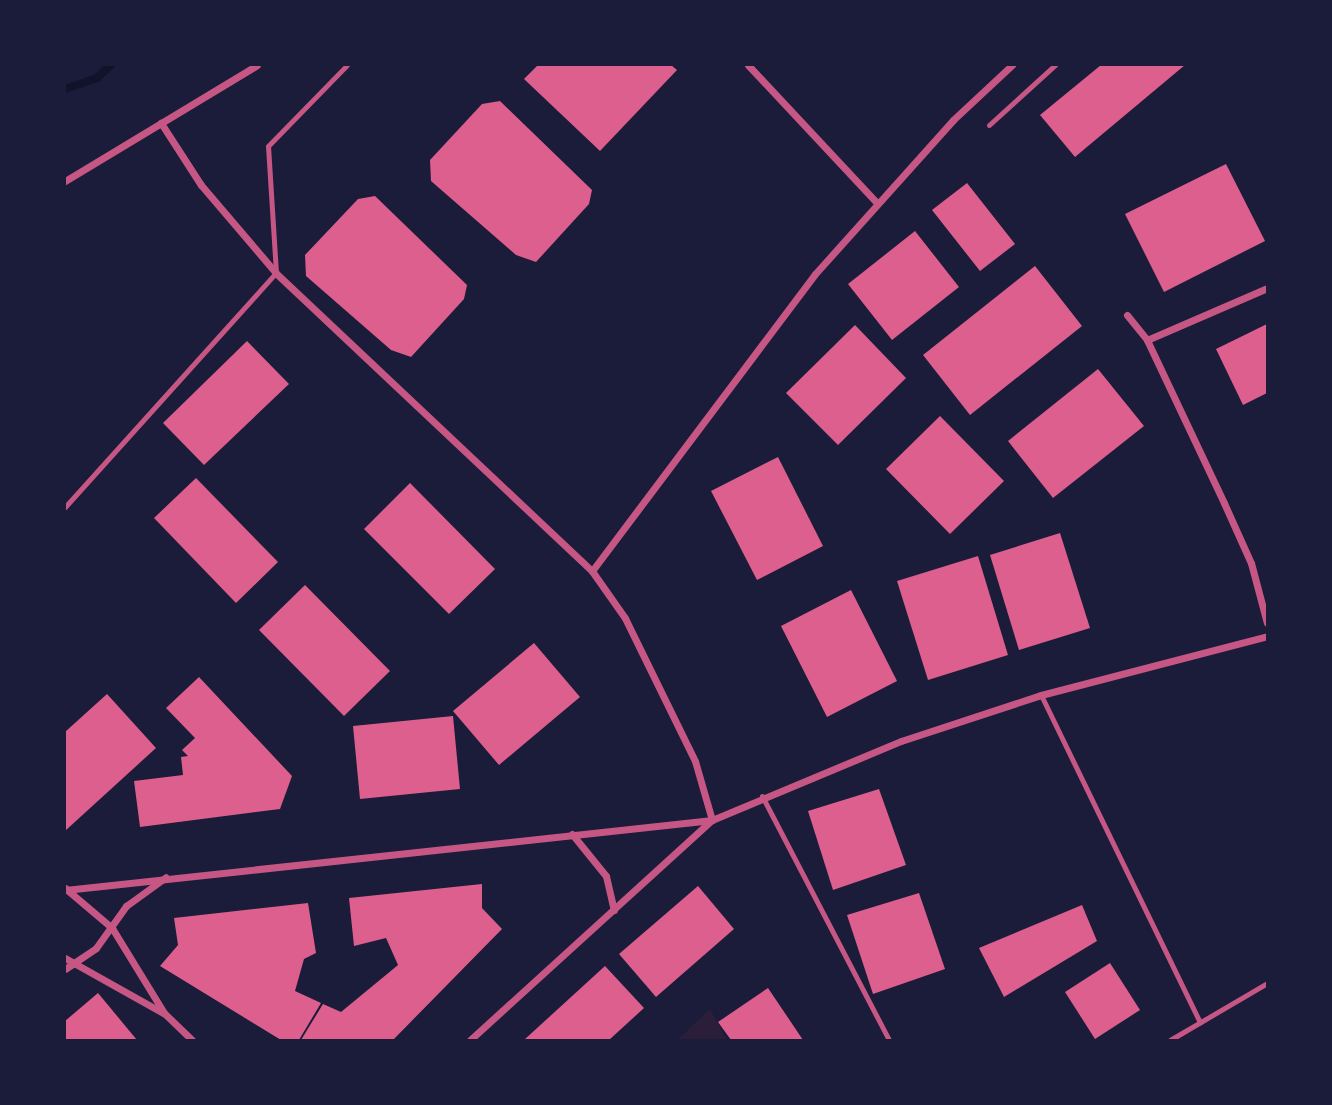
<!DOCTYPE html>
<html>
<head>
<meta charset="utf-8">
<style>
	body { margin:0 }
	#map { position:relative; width:1332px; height:1105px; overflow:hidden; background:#1b1b3a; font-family:Quicksand,sans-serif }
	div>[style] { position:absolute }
	.green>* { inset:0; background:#2a1e3b }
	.stream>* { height:8px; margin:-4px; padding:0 4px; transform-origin:4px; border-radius:4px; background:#12122b }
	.building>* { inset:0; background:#dd5f8e }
	.service>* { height:5px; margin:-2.5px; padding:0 2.5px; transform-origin:2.5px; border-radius:2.5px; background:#c65784 }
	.minor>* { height:7px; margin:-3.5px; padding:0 3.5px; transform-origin:3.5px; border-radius:3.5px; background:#c65784 }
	span { translate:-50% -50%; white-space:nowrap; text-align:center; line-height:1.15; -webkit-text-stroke:5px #1b1b3a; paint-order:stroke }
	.frame { position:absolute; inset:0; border:66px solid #1b1b3a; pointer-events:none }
</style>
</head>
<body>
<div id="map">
	<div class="green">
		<i style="clip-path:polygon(710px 1009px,727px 1040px,677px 1040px)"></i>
	</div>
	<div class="stream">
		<i style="left:65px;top:89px;width:34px;rotate:-19deg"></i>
		<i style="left:97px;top:78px;width:19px;rotate:-43deg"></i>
	</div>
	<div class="building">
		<i style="clip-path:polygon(538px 65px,671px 65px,677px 70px,600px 151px,524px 79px)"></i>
		<i style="clip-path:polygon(1101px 65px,1185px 65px,1075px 157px,1040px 115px)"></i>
		<i style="clip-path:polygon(500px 101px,592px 190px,589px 204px,536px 262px,516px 255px,431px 181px,430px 160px,482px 104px)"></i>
		<i style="clip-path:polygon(1226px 164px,1265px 241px,1164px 292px,1125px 214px)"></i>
		<i style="clip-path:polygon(967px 183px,1015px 244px,980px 271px,932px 210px)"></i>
		<i style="clip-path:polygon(375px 196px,467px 285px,464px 299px,411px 357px,391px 350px,306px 276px,305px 255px,358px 199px)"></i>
		<i style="clip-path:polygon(915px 231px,959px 287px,892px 340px,848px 284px)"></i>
		<i style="clip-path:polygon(1035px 266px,1082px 326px,970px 415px,923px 355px)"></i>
		<i style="clip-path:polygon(1267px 324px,1267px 393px,1243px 405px,1216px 349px)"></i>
		<i style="clip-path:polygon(855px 325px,906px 378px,838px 445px,786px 393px)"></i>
		<i style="clip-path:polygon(247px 341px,289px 384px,204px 465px,163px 423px)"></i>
		<i style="clip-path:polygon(1098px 369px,1144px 426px,1053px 498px,1008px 441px)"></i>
		<i style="clip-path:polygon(940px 416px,1004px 481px,950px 534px,886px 469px)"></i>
		<i style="clip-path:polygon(778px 457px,823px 546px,757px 580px,711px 491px)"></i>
		<i style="clip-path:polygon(196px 478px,278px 562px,236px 603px,154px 518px)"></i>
		<i style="clip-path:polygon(410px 483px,495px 569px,449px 614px,364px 529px)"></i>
		<i style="clip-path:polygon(1060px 533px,1090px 628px,1019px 650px,990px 555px)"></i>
		<i style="clip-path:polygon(978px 556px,1008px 655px,928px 680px,897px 581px)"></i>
		<i style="clip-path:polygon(305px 585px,390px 671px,344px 716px,259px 630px)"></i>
		<i style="clip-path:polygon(851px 590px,897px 681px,827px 717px,781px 626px)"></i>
		<i style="clip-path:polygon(534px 643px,580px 697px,499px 765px,453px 711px)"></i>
		<i style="clip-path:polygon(199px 677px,292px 776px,280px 809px,140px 827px,134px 781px,183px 775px,181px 757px,188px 756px,182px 750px,195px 738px,166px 708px)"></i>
		<i style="clip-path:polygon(107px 694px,156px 748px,65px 831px,65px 732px)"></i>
		<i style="clip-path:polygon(453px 716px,460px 789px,360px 799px,353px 726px)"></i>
		<i style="clip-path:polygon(879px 789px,906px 865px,833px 890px,808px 811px)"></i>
		<i style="clip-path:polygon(482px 884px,482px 908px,502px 929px,393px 1040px,301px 1040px,323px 1004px,341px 1012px,398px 965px,386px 938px,354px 946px,349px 898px)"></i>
		<i style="clip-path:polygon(698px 886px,734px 929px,656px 997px,619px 954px)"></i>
		<i style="clip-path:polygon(919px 893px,945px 969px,873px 994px,847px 915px)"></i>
		<i style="clip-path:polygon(308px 903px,316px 953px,304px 959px,295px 991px,321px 1003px,299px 1040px,281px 1040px,160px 966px,178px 945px,174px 918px)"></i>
		<i style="clip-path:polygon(1082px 905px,1097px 941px,1004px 997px,979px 948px)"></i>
		<i style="clip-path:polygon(1110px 963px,1140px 1010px,1095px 1039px,1065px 992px)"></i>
		<i style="clip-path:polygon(605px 966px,644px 1008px,609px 1040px,524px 1040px)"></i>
		<i style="clip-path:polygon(768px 988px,803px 1040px,731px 1040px,718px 1022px)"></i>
		<i style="clip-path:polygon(98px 993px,137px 1040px,65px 1040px,65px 1021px)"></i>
	</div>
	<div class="service">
		<i style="left:989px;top:125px;width:89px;rotate:-42.3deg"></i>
		<i style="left:65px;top:507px;width:315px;rotate:-48deg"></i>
		<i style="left:276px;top:273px;width:127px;rotate:-93.6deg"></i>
		<i style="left:268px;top:146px;width:113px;rotate:-45.7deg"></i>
		<i style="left:1041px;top:695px;width:364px;rotate:64.1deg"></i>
		<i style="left:762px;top:796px;width:275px;rotate:62.5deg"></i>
		<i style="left:1170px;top:1040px;width:113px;rotate:-30.4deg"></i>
	</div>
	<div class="minor">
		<i style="left:748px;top:65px;width:187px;rotate:46.9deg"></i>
		<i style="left:65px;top:181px;width:224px;rotate:-31.1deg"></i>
		<i style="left:1127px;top:315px;width:32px;rotate:51deg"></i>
		<i style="left:1147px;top:340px;width:180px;rotate:64.7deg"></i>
		<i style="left:1224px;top:503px;width:66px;rotate:65.8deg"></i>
		<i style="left:1251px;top:563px;width:62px;rotate:75.1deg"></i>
		<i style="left:1147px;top:340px;width:131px;rotate:-23.4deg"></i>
		<i style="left:592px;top:571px;width:371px;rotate:-53.1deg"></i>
		<i style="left:815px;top:274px;width:207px;rotate:-48.1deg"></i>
		<i style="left:953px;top:120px;width:81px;rotate:-43deg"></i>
		<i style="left:572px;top:834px;width:54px;rotate:51deg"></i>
		<i style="left:606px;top:876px;width:35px;rotate:77deg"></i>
		<i style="left:65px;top:888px;width:62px;rotate:40.4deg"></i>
		<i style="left:112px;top:928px;width:100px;rotate:58.5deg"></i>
		<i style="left:164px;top:1013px;width:39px;rotate:44deg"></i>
		<i style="left:65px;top:890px;width:651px;rotate:-6.17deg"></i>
		<i style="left:712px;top:820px;width:61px;rotate:-106.1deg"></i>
		<i style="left:695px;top:761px;width:159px;rotate:-116.1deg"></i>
		<i style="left:625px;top:618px;width:57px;rotate:-125.1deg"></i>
		<i style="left:592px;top:571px;width:434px;rotate:-136.7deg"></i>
		<i style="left:276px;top:273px;width:116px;rotate:-130.4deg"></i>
		<i style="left:201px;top:185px;width:74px;rotate:-122.8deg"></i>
		<i style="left:65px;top:958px;width:112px;rotate:29.3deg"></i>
		<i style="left:65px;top:969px;width:37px;rotate:-34deg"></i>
		<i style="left:96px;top:948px;width:52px;rotate:-54.5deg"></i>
		<i style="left:126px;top:906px;width:49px;rotate:-35.9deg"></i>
		<i style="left:470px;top:1040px;width:327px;rotate:-42.3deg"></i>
		<i style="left:712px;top:820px;width:205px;rotate:-22.7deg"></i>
		<i style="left:901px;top:741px;width:147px;rotate:-18.2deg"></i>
		<i style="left:1041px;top:695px;width:234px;rotate:-14.6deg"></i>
	</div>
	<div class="frame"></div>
</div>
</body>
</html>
